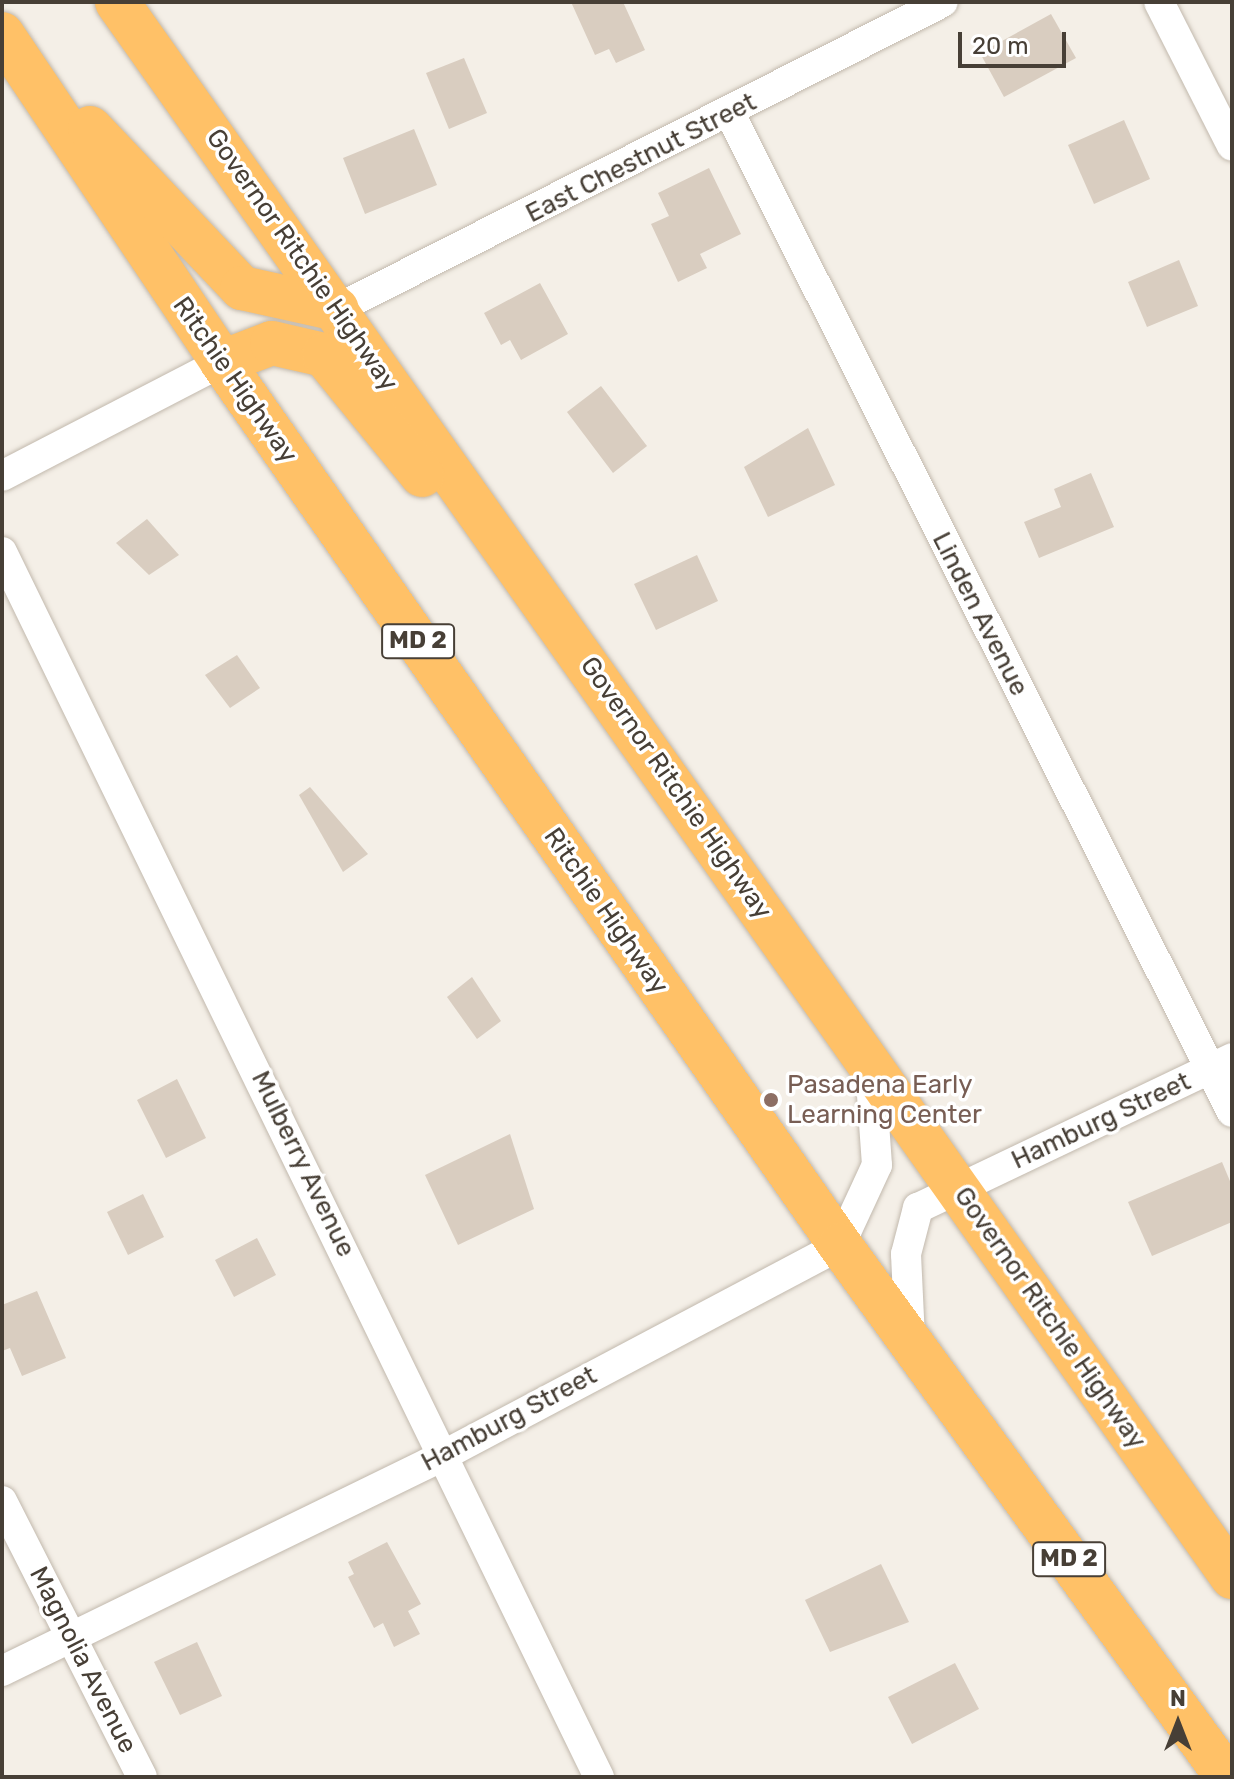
<!DOCTYPE html>
<html>
<head>
<meta charset="utf-8">
<style>
	body { margin:0 }
	#map { position:relative; width:1234px; height:1779px; overflow:hidden; background:#f4efe7; font-family:Rubik,sans-serif }
	div>[style] { position:absolute }
	.building>* { inset:0; background:#d9cdc0 }
	.roads { filter:drop-shadow(0 0 2px #c2b9ad) drop-shadow(0 0 2px #c2b9ad) }
	.street>* { height:30px; margin:-15px; padding:0 15px; transform-origin:15px; border-radius:15px; background:#fff }
	.highway>* { height:44px; margin:-22px; padding:0 22px; transform-origin:22px; border-radius:22px; background:#ffc167 }
	.dots>* { width:22px; height:22px; translate:-50% -50%; box-sizing:border-box; border:4px solid #fff; border-radius:50% }
	span { translate:-50% -50%; white-space:nowrap; text-align:center; line-height:1.15; -webkit-text-stroke:7px #fff; paint-order:stroke }
	.shield-label span { padding:2px 6px; background:#fff; border:2px solid; border-radius:6px; -webkit-text-stroke-width:0 }
	.shield-label { font-size:24px; color:#473f36; font-weight:700 }
	.street-label { font-size:26px; color:#473f36 }
	.education-label { font-size:26px; color:#785e54 }
	.left { translate:0 -50%; text-align:left }
	.frame { position:absolute; inset:0; border:4px solid #473f36; pointer-events:none }
	.north { position:absolute; left:1138px; top:1683px; width:80px; height:80px; -webkit-text-stroke:6px #fff; paint-order:stroke; rotate:0deg; font-size:22px; font-weight:700; line-height:32px; text-align:center; color:#473f36 }
	.north::after { content:''; display:block; margin:auto; width:28px; height:36px; background:#473f36; clip-path:polygon(50% 0,100% 100%,50% 72%,0 100%) }
	.scale { position:absolute; left:958px; top:32px; width:108px; height:36px; box-sizing:border-box; border:4px solid #473f36; border-top:0; padding-left:10px; font-size:24px; line-height:28px; white-space:nowrap; color:#473f36; -webkit-text-stroke:6px #fff; paint-order:stroke }
</style>
</head>
<body>
<div id="map">
	<div class="building">
		<i style="clip-path:polygon(571px 2px,623px 2px,645px 50px,616px 63px,609px 49px,595px 55px)"></i>
		<i style="clip-path:polygon(1051px 14px,1076px 58px,1004px 97px,980px 53px)"></i>
		<i style="clip-path:polygon(464px 58px,487px 113px,449px 129px,426px 73px)"></i>
		<i style="clip-path:polygon(1124px 120px,1150px 179px,1094px 204px,1068px 145px)"></i>
		<i style="clip-path:polygon(414px 129px,437px 185px,365px 214px,343px 158px)"></i>
		<i style="clip-path:polygon(709px 168px,741px 234px,700px 254px,707px 268px,678px 282px,651px 224px,669px 216px,658px 193px)"></i>
		<i style="clip-path:polygon(1179px 260px,1198px 306px,1147px 327px,1128px 282px)"></i>
		<i style="clip-path:polygon(540px 283px,568px 334px,521px 360px,510px 340px,501px 345px,484px 313px)"></i>
		<i style="clip-path:polygon(601px 386px,647px 446px,613px 473px,567px 412px)"></i>
		<i style="clip-path:polygon(808px 428px,835px 485px,768px 517px,744px 467px)"></i>
		<i style="clip-path:polygon(1091px 473px,1114px 527px,1039px 558px,1024px 522px,1061px 507px,1054px 489px)"></i>
		<i style="clip-path:polygon(147px 519px,179px 555px,149px 575px,116px 543px)"></i>
		<i style="clip-path:polygon(697px 555px,718px 601px,656px 630px,634px 584px)"></i>
		<i style="clip-path:polygon(237px 655px,260px 688px,230px 708px,205px 675px)"></i>
		<i style="clip-path:polygon(310px 787px,368px 854px,343px 872px,299px 795px)"></i>
		<i style="clip-path:polygon(472px 977px,501px 1021px,477px 1039px,447px 997px)"></i>
		<i style="clip-path:polygon(177px 1079px,206px 1138px,166px 1158px,137px 1100px)"></i>
		<i style="clip-path:polygon(510px 1134px,534px 1209px,458px 1245px,425px 1175px)"></i>
		<i style="clip-path:polygon(1222px 1162px,1232px 1186px,1232px 1222px,1152px 1256px,1128px 1202px)"></i>
		<i style="clip-path:polygon(143px 1194px,164px 1237px,128px 1255px,107px 1212px)"></i>
		<i style="clip-path:polygon(257px 1238px,276px 1275px,234px 1297px,215px 1260px)"></i>
		<i style="clip-path:polygon(37px 1291px,66px 1358px,22px 1376px,10px 1348px,2px 1351px,2px 1305px)"></i>
		<i style="clip-path:polygon(387px 1542px,421px 1604px,408px 1611px,420px 1634px,394px 1647px,383px 1623px,374px 1628px,348px 1577px,354px 1574px,348px 1562px)"></i>
		<i style="clip-path:polygon(881px 1564px,909px 1622px,830px 1652px,805px 1600px)"></i>
		<i style="clip-path:polygon(197px 1642px,222px 1696px,180px 1715px,154px 1662px)"></i>
		<i style="clip-path:polygon(955px 1663px,979px 1709px,912px 1744px,888px 1697px)"></i>
	</div>
	<div class="roads">
		<div class="street">
			<i style="left:1159px;top:2px;width:161px;rotate:63.1deg"></i>
			<i style="left:730px;top:114px;width:1117px;rotate:63.3deg"></i>
			<i style="left:337px;top:309px;width:679px;rotate:-26.87deg"></i>
			<i style="left:2px;top:476px;width:248px;rotate:-27.4deg"></i>
			<i style="left:2px;top:552px;width:1363px;rotate:64.02deg"></i>
			<i style="left:910px;top:1339px;width:85px;rotate:-92.7deg"></i>
			<i style="left:906px;top:1254px;width:48px;rotate:-75.4deg"></i>
			<i style="left:918px;top:1208px;width:348px;rotate:-25.5deg"></i>
			<i style="left:2px;top:1501px;width:309px;rotate:63.1deg"></i>
			<i style="left:2px;top:1671px;width:494px;rotate:-26deg"></i>
			<i style="left:446px;top:1454px;width:446px;rotate:-27.9deg"></i>
			<i style="left:840px;top:1245px;width:88px;rotate:-65.2deg"></i>
			<i style="left:877px;top:1165px;width:97px;rotate:-94.1deg"></i>
		</div>
		<div class="highway">
			<i style="left:117px;top:2px;width:1930px;rotate:54.7deg"></i>
			<i style="left:2px;top:34px;width:395px;rotate:56.1deg"></i>
			<i style="left:222px;top:362px;width:1078px;rotate:55.01deg"></i>
			<i style="left:840px;top:1245px;width:658px;rotate:53.97deg"></i>
			<i style="left:90px;top:128px;width:221px;rotate:46.5deg"></i>
			<i style="left:242px;top:288px;width:97px;rotate:12.5deg"></i>
			<i style="left:222px;top:362px;width:53px;rotate:-20.8deg"></i>
			<i style="left:272px;top:343px;width:53px;rotate:13deg"></i>
			<i style="left:324px;top:355px;width:155px;rotate:50.8deg"></i>
		</div>
	</div>
	<div class="dots">
		<i style="left:771px;top:1100px;background:#8d6e63"></i>
	</div>
	<div class="shield-label">
		<span style="left:418px;top:641px">MD 2</span>
		<span style="left:1069px;top:1559px">MD 2</span>
	</div>
	<div class="street-label">
		<span style="left:641px;top:158px;rotate:-27deg">East Chestnut Street</span>
		<span style="left:302px;top:260px;rotate:55deg">Governor Ritchie Highway</span>
		<span style="left:235px;top:380px;rotate:55deg">Ritchie Highway</span>
		<span style="left:980px;top:614px;rotate:63deg">Linden Avenue</span>
		<span style="left:676px;top:788px;rotate:55deg">Governor Ritchie Highway</span>
		<span style="left:606px;top:911px;rotate:55deg">Ritchie Highway</span>
		<span style="left:1101px;top:1121px;rotate:-25deg">Hamburg Street</span>
		<span style="left:303px;top:1164px;rotate:64deg">Mulberry Avenue</span>
		<span style="left:1050px;top:1318px;rotate:55deg">Governor Ritchie Highway</span>
		<span style="left:509px;top:1419px;rotate:-28deg">Hamburg Street</span>
		<span style="left:83px;top:1660px;rotate:63deg">Magnolia Avenue</span>
	</div>
	<div class="education-label">
		<span class="left" style="left:787px;top:1100px">Pasadena Early<br>Learning Center</span>
	</div>
	<div class="frame"></div>
	<div class="north">N</div>
	<div class="scale">20 m</div>
</div>
</body>
</html>
